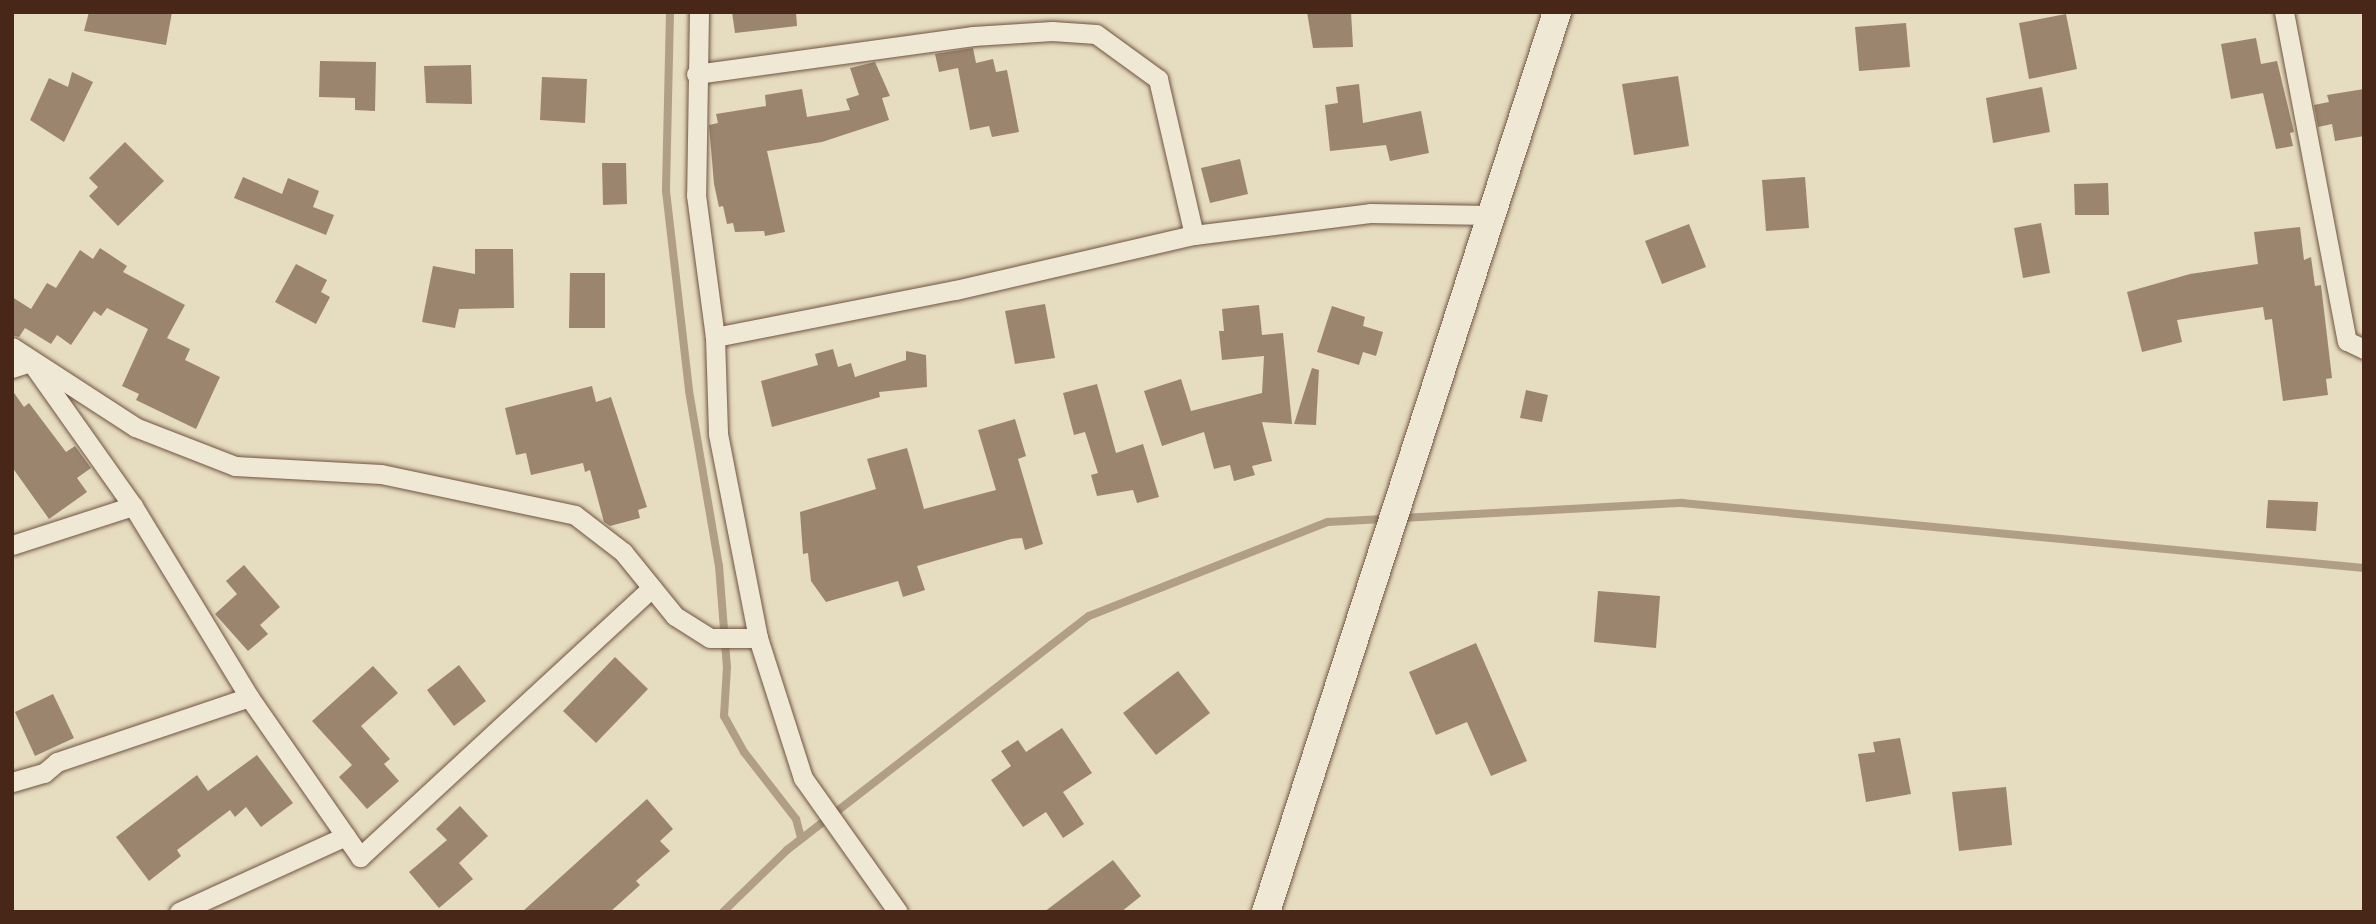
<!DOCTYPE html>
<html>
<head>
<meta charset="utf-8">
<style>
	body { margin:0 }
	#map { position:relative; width:2376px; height:924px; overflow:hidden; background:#e6dcbf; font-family:"IM FELL English",serif }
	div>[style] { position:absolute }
	.stream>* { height:8px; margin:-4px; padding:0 4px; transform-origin:4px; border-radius:4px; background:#b19e86 }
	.building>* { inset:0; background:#9b856f }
	.roads { filter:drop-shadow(0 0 2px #705442) drop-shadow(0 0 2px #705442) }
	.minor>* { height:19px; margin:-9.5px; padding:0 9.5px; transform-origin:9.5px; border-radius:9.5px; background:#efe8d5 }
	.secondary>* { height:28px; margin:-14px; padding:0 14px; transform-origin:14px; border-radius:14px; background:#efe8d5 }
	span { translate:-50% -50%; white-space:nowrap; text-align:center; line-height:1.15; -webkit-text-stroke:5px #efe8d5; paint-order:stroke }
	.frame { position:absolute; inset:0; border:14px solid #492718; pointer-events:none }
</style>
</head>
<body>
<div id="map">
	<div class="stream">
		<i style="left:670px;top:12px;width:179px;rotate:91.3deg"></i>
		<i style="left:666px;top:191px;width:201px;rotate:83.4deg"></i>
		<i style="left:689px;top:391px;width:178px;rotate:80.3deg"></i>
		<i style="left:719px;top:566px;width:101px;rotate:85.5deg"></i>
		<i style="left:727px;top:667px;width:49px;rotate:93.5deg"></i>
		<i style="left:724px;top:716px;width:41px;rotate:60.9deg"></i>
		<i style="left:744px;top:752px;width:85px;rotate:52.2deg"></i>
		<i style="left:796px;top:819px;width:20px;rotate:75deg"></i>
		<i style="left:723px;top:912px;width:89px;rotate:-44.1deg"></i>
		<i style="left:787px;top:850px;width:382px;rotate:-37.8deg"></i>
		<i style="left:1089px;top:616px;width:257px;rotate:-21.5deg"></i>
		<i style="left:1328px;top:522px;width:355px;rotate:-3.1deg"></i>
		<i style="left:1682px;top:503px;width:685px;rotate:5.44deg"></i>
	</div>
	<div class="building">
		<i style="clip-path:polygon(89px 12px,172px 12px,166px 45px,84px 31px)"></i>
		<i style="clip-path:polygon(732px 12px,796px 12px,797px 26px,735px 33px)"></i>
		<i style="clip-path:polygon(1307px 12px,1351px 12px,1353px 47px,1313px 48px)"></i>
		<i style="clip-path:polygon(2066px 14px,2077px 69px,2029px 79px,2019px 23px)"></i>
		<i style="clip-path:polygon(1906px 23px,1910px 67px,1859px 71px,1855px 27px)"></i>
		<i style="clip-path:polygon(2256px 38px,2261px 64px,2277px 61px,2294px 132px,2290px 133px,2293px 146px,2276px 149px,2263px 93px,2231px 99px,2221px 44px)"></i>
		<i style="clip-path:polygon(973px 48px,976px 63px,993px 59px,996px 72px,1007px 70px,1019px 132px,992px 137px,989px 126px,970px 130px,958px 68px,939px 72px,935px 54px)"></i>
		<i style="clip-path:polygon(320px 61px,376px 62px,375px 111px,355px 110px,355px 98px,319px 97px)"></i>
		<i style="clip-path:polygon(875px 62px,890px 96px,882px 98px,889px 120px,822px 142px,767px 151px,785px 232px,765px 236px,764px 231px,735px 232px,733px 223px,727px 224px,723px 206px,719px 207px,714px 184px,709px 125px,718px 123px,716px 114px,766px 106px,765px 95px,802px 89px,807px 117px,850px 110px,846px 99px,859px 95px,850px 68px)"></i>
		<i style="clip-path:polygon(471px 65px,472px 104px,426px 103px,424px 66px)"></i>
		<i style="clip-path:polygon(72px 72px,93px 82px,64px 142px,30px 120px,49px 78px,68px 87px)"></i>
		<i style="clip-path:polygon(1678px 76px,1689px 146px,1634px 155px,1622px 84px)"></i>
		<i style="clip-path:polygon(542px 77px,587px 79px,585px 123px,540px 120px)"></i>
		<i style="clip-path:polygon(1359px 84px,1363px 123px,1421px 111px,1429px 153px,1390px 161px,1386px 145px,1330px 151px,1325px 105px,1338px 103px,1336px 87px)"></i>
		<i style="clip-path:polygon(2042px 87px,2050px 132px,1993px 143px,1986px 98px)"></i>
		<i style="clip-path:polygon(2364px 89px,2364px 136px,2335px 141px,2332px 124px,2318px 127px,2314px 105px,2329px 102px,2327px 95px)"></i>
		<i style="clip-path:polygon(125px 142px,164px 181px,118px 226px,89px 196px,98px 187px,89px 178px)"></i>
		<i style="clip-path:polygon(1240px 159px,1248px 194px,1210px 203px,1201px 168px)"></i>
		<i style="clip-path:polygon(602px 163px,626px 163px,627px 204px,603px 205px)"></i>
		<i style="clip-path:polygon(243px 177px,282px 194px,288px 178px,319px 191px,313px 207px,334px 215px,326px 235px,234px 198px)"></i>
		<i style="clip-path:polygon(1805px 177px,1809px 228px,1766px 231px,1762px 180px)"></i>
		<i style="clip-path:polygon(2108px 183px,2109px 215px,2075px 215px,2074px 184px)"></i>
		<i style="clip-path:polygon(2041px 223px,2050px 273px,2023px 278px,2014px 228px)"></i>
		<i style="clip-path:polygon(1689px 224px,1706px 267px,1662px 284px,1645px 241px)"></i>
		<i style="clip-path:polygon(2300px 227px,2304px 260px,2311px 257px,2315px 286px,2321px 285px,2332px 378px,2326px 379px,2328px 395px,2283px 401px,2272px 319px,2265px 320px,2263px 307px,2177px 320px,2182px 342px,2142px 352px,2127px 292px,2190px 274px,2258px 264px,2254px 232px)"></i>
		<i style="clip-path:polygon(100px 248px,127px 266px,123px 272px,185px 305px,167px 338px,190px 349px,185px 360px,220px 377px,196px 429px,136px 400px,139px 394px,122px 386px,148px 329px,107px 308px,101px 316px,94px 311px,71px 345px,57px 335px,51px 344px,25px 328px,19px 337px,12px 335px,12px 297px,31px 309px,47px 283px,56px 288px,80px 250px,93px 259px)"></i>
		<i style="clip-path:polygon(475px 249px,513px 249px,514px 308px,459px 309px,455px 328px,422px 322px,433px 266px,475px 274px)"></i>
		<i style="clip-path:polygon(296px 264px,327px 280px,321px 292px,330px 297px,316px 324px,275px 302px)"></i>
		<i style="clip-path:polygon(570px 273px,605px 273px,605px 328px,569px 328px)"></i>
		<i style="clip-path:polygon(1045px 304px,1055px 358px,1015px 364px,1005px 311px)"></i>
		<i style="clip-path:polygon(1259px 305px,1262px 335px,1283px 333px,1292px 424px,1262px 422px,1272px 461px,1252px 466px,1255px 475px,1234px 481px,1230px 465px,1214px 469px,1204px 432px,1162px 446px,1144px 391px,1181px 379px,1191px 411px,1262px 393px,1264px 356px,1222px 360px,1219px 331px,1224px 331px,1222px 309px)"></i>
		<i style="clip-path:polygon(1332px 306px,1365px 317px,1363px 326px,1383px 332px,1376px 356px,1363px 352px,1359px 365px,1317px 352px)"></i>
		<i style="clip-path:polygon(833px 349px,838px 367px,851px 363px,855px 377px,906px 360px,906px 351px,926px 355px,927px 387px,879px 392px,880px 397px,772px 427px,761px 381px,818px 365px,815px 354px)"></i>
		<i style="clip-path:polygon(1312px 368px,1319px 370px,1316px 425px,1294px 424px)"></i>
		<i style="clip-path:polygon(1097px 384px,1116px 453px,1143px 444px,1159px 497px,1137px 503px,1133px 490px,1097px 496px,1091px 475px,1098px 473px,1085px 432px,1074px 435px,1063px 393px)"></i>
		<i style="clip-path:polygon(592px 386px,596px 402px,611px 397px,647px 507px,638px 510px,640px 518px,610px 526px,604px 522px,590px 470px,585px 472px,583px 463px,531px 475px,526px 453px,516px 455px,505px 408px)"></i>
		<i style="clip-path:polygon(12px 390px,24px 407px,29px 403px,66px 452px,75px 446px,91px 468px,77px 478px,87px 492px,49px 519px,12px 467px)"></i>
		<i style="clip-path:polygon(1526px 390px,1548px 395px,1542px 422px,1520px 418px)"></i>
		<i style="clip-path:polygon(1015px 419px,1026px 456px,1018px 459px,1043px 544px,1025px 550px,1022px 538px,1011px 539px,917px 566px,925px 590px,903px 597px,898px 581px,826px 602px,811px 581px,808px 553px,803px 554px,800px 512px,876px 489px,867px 459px,907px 448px,924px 509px,996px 490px,978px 430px)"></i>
		<i style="clip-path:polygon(2268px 500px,2318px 502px,2316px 531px,2266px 528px)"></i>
		<i style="clip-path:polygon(244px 565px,280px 607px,260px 625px,268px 634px,248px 651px,215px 614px,237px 594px,226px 581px)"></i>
		<i style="clip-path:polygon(1598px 591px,1660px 596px,1656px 648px,1594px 642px)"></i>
		<i style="clip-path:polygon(1476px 643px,1527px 761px,1491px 776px,1467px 722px,1436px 735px,1409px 672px)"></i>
		<i style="clip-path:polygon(615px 657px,648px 689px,596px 743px,563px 711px)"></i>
		<i style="clip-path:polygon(459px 665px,486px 701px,454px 726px,427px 690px)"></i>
		<i style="clip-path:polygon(373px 666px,398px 693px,361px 726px,390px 759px,384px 764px,399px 781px,367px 809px,339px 777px,352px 765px,312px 721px)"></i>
		<i style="clip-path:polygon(1178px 671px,1210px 713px,1156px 755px,1123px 713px)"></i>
		<i style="clip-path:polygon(53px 694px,74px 738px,35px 756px,15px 712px)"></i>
		<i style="clip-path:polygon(1062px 728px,1092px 773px,1063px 792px,1084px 824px,1063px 838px,1046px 812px,1023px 827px,991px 780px,1011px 766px,1001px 751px,1018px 740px,1026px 752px)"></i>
		<i style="clip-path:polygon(1900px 738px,1911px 794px,1866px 802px,1858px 754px,1875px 752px,1873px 742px)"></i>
		<i style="clip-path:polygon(257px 755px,293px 803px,261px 827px,246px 807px,235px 817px,230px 810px,177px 850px,181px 856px,149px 881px,116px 837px,197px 775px,208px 791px)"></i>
		<i style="clip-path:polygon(2006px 787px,2012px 845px,1959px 851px,1952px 792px)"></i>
		<i style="clip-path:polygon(647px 799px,673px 829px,660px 841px,670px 851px,636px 881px,640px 885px,610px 912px,522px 912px)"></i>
		<i style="clip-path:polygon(460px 806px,488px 836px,459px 863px,473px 879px,439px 908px,409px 872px,447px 840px,436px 829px)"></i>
		<i style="clip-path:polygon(1113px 860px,1141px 896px,1121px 912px,1044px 912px)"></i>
	</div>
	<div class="roads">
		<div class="minor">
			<i style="left:699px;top:12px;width:183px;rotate:90.9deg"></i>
			<i style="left:696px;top:195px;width:143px;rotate:82.4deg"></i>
			<i style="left:715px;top:337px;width:97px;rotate:88.2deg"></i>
			<i style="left:718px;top:434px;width:208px;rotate:78.9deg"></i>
			<i style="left:758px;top:638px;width:147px;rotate:72.2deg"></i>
			<i style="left:803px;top:778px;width:164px;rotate:54.7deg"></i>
			<i style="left:2284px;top:12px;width:335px;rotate:79.2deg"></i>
			<i style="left:2347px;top:341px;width:19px;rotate:25deg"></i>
			<i style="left:696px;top:74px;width:280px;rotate:-7.8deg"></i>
			<i style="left:973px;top:36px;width:79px;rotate:-3.6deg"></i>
			<i style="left:1052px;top:31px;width:44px;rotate:3.9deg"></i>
			<i style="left:1096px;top:34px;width:77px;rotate:36deg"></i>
			<i style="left:1158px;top:79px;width:160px;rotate:77deg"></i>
			<i style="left:715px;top:337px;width:245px;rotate:-11.1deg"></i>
			<i style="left:955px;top:290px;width:245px;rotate:-13deg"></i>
			<i style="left:1194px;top:235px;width:177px;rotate:-7.1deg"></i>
			<i style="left:1370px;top:213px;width:121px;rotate:0.9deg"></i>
			<i style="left:12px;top:347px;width:147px;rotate:33deg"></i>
			<i style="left:135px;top:427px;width:107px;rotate:21.3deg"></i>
			<i style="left:235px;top:466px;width:146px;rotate:3.1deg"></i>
			<i style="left:381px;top:474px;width:198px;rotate:11.9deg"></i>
			<i style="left:575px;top:515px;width:61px;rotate:37.6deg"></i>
			<i style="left:623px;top:552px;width:82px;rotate:50.9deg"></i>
			<i style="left:675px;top:616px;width:41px;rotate:32.2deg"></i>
			<i style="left:710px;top:638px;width:48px"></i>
			<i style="left:12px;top:368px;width:20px;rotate:-18deg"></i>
			<i style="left:31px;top:362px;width:176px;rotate:54.7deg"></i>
			<i style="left:133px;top:506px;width:223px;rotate:58.7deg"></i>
			<i style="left:249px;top:697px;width:195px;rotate:55.2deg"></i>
			<i style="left:360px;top:857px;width:397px;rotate:-42.7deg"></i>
			<i style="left:12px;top:545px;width:127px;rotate:-17.9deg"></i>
			<i style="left:12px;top:782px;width:33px;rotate:-16deg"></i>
			<i style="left:44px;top:773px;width:17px;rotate:-40deg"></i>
			<i style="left:57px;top:762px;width:203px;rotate:-18.7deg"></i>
			<i style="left:179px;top:912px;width:183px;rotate:-24.5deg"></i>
		</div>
		<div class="secondary">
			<i style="left:1266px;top:912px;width:946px;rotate:-72.08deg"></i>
		</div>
	</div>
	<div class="frame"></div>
</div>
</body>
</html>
